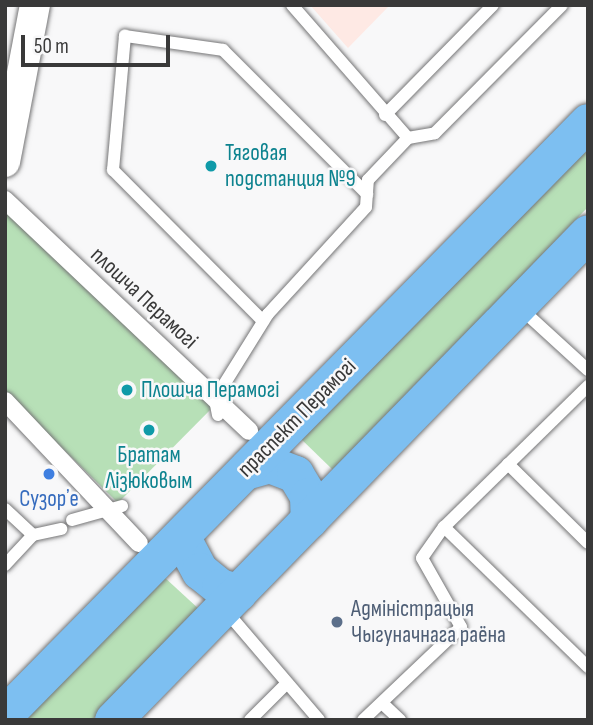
<!DOCTYPE html>
<html>
<head>
<meta charset="utf-8">
<style>
	body { margin:0 }
	#map { position:relative; width:593px; height:725px; overflow:hidden; background:#f8f8f9; font-family:"Sofia Sans Condensed",sans-serif }
	div>[style] { position:absolute }
	.education>* { inset:0; background:#fee9e4 }
	.green>* { inset:0; background:#b7e0b7 }
	.roads { filter:drop-shadow(0 0 2px #757576) drop-shadow(0 0 2px #757576) }
	.service>* { height:12px; margin:-6px; padding:0 6px; transform-origin:6px; border-radius:6px; background:#fff }
	.pedestrian>* { height:18px; margin:-9px; padding:0 9px; transform-origin:9px; border-radius:9px; background:#fff }
	.tertiary>* { height:30px; margin:-15px; padding:0 15px; transform-origin:15px; border-radius:15px; background:#fff }
	.primary>* { height:37px; margin:-18.5px; padding:0 18.5px; transform-origin:18.5px; border-radius:18.5px; background:#7dbff1 }
	.dots>* { width:19px; height:19px; translate:-50% -50%; box-sizing:border-box; border:4px solid #f8f8f9; border-radius:50% }
	span { translate:-50% -50%; white-space:nowrap; text-align:center; line-height:1.15; -webkit-text-stroke:5px #f8f8f9; paint-order:stroke }
	.culture-label { font-size:23px; color:#0d838f }
	.left { translate:0 -50%; text-align:left }
	.street-label { font-size:23px; color:#393939 }
	.shop-label { font-size:23px; color:#366cbe }
	.service-label { font-size:23px; color:#4e5e75 }
	.frame { position:absolute; inset:0; border:7px solid #393939; pointer-events:none }
	.scale { position:absolute; left:21px; top:35px; width:149px; height:32px; box-sizing:border-box; border:4px solid #393939; border-top:0; padding-left:9px; font-size:21px; line-height:24px; white-space:nowrap; color:#393939; -webkit-text-stroke:5px #f8f8f9; paint-order:stroke }
</style>
</head>
<body>
<div id="map">
	<div class="education">
		<i style="clip-path:polygon(310px 5px,390px 5px,348px 48px)"></i>
	</div>
	<div class="green">
		<i style="clip-path:polygon(588px 136px,588px 207px,334px 471px,299px 437px)"></i>
		<i style="clip-path:polygon(15px 207px,216px 404px,118px 503px,5px 392px,5px 216px)"></i>
		<i style="clip-path:polygon(163px 576px,200px 610px,92px 720px,22px 720px)"></i>
	</div>
	<div class="roads">
		<div class="service">
			<i style="left:292px;top:5px;width:176px;rotate:48.9deg"></i>
			<i style="left:385px;top:115px;width:154px;rotate:-45.5deg"></i>
			<i style="left:519px;top:307px;width:93px;rotate:42.4deg"></i>
			<i style="left:263px;top:321px;width:213px;rotate:-134.8deg"></i>
			<i style="left:113px;top:170px;width:135px;rotate:-84.9deg"></i>
			<i style="left:125px;top:36px;width:99px;rotate:8.1deg"></i>
			<i style="left:223px;top:50px;width:204px;rotate:45deg"></i>
			<i style="left:218px;top:415px;width:16px;rotate:-101deg"></i>
			<i style="left:215px;top:399px;width:100px;rotate:-58.1deg"></i>
			<i style="left:268px;top:314px;width:145px;rotate:-47.5deg"></i>
			<i style="left:366px;top:207px;width:27px;rotate:-86deg"></i>
			<i style="left:368px;top:180px;width:58px;rotate:-46.4deg"></i>
			<i style="left:408px;top:138px;width:27px;rotate:-10deg"></i>
			<i style="left:435px;top:133px;width:180px;rotate:-45.2deg"></i>
			<i style="left:508px;top:464px;width:112px;rotate:44.6deg"></i>
			<i style="left:5px;top:509px;width:38px;rotate:43deg"></i>
			<i style="left:33px;top:535px;width:29px;rotate:-12deg"></i>
			<i style="left:72px;top:520px;width:52px;rotate:-15.6deg"></i>
			<i style="left:444px;top:527px;width:201px;rotate:44.2deg"></i>
			<i style="left:5px;top:565px;width:41px;rotate:-47deg"></i>
			<i style="left:226px;top:611px;width:143px;rotate:49.5deg"></i>
			<i style="left:382px;top:703px;width:25px;rotate:43deg"></i>
			<i style="left:250px;top:720px;width:51px;rotate:-45deg"></i>
			<i style="left:363px;top:720px;width:135px;rotate:-43.5deg"></i>
			<i style="left:461px;top:627px;width:79px;rotate:-119.5deg"></i>
			<i style="left:422px;top:558px;width:38px;rotate:-55deg"></i>
			<i style="left:444px;top:527px;width:202px;rotate:-44.4deg"></i>
		</div>
		<div class="pedestrian">
			<i style="left:5px;top:200px;width:336px;rotate:43.4deg"></i>
			<i style="left:5px;top:401px;width:195px;rotate:46.7deg"></i>
		</div>
		<div class="tertiary">
			<i style="left:5px;top:162px;width:160px;rotate:-79.2deg"></i>
		</div>
		<div class="primary">
			<i style="left:245px;top:471px;width:25px;rotate:-16deg"></i>
			<i style="left:269px;top:464px;width:28px;rotate:21deg"></i>
			<i style="left:295px;top:474px;width:26px;rotate:59deg"></i>
			<i style="left:308px;top:496px;width:24px;rotate:88deg"></i>
			<i style="left:181px;top:536px;width:40px;rotate:62deg"></i>
			<i style="left:200px;top:571px;width:26px;rotate:39deg"></i>
			<i style="left:220px;top:587px;width:19px;rotate:16deg"></i>
			<i style="left:5px;top:714px;width:831px;rotate:-45.44deg"></i>
			<i style="left:113px;top:720px;width:680px;rotate:-45.71deg"></i>
		</div>
	</div>
	<div class="dots">
		<i style="left:211px;top:166px;background:#0f9aa8"></i>
		<i style="left:127px;top:390px;background:#0f9aa8"></i>
		<i style="left:149px;top:430px;background:#0f9aa8"></i>
		<i style="left:49px;top:474px;background:#3f7fe0"></i>
		<i style="left:337px;top:622px;background:#5c6f8a"></i>
	</div>
	<div class="culture-label">
		<span class="left" style="left:225px;top:166px">Тяговая<br>подстанция №9</span>
		<span class="left" style="left:141px;top:390px">Плошча Перамогі</span>
		<span style="left:149px;top:468px">Братам<br>Лізюковым</span>
	</div>
	<div class="street-label">
		<span style="left:144px;top:298px;rotate:43deg">плошча Перамогі</span>
		<span style="left:297px;top:418px;rotate:-45deg">праспект Перамогі</span>
	</div>
	<div class="shop-label">
		<span style="left:49px;top:499px">Сузорʼе</span>
	</div>
	<div class="service-label">
		<span class="left" style="left:351px;top:622px">Адміністрацыя<br>Чыгуначнага раёна</span>
	</div>
	<div class="frame"></div>
	<div class="scale">50 m</div>
</div>
</body>
</html>
